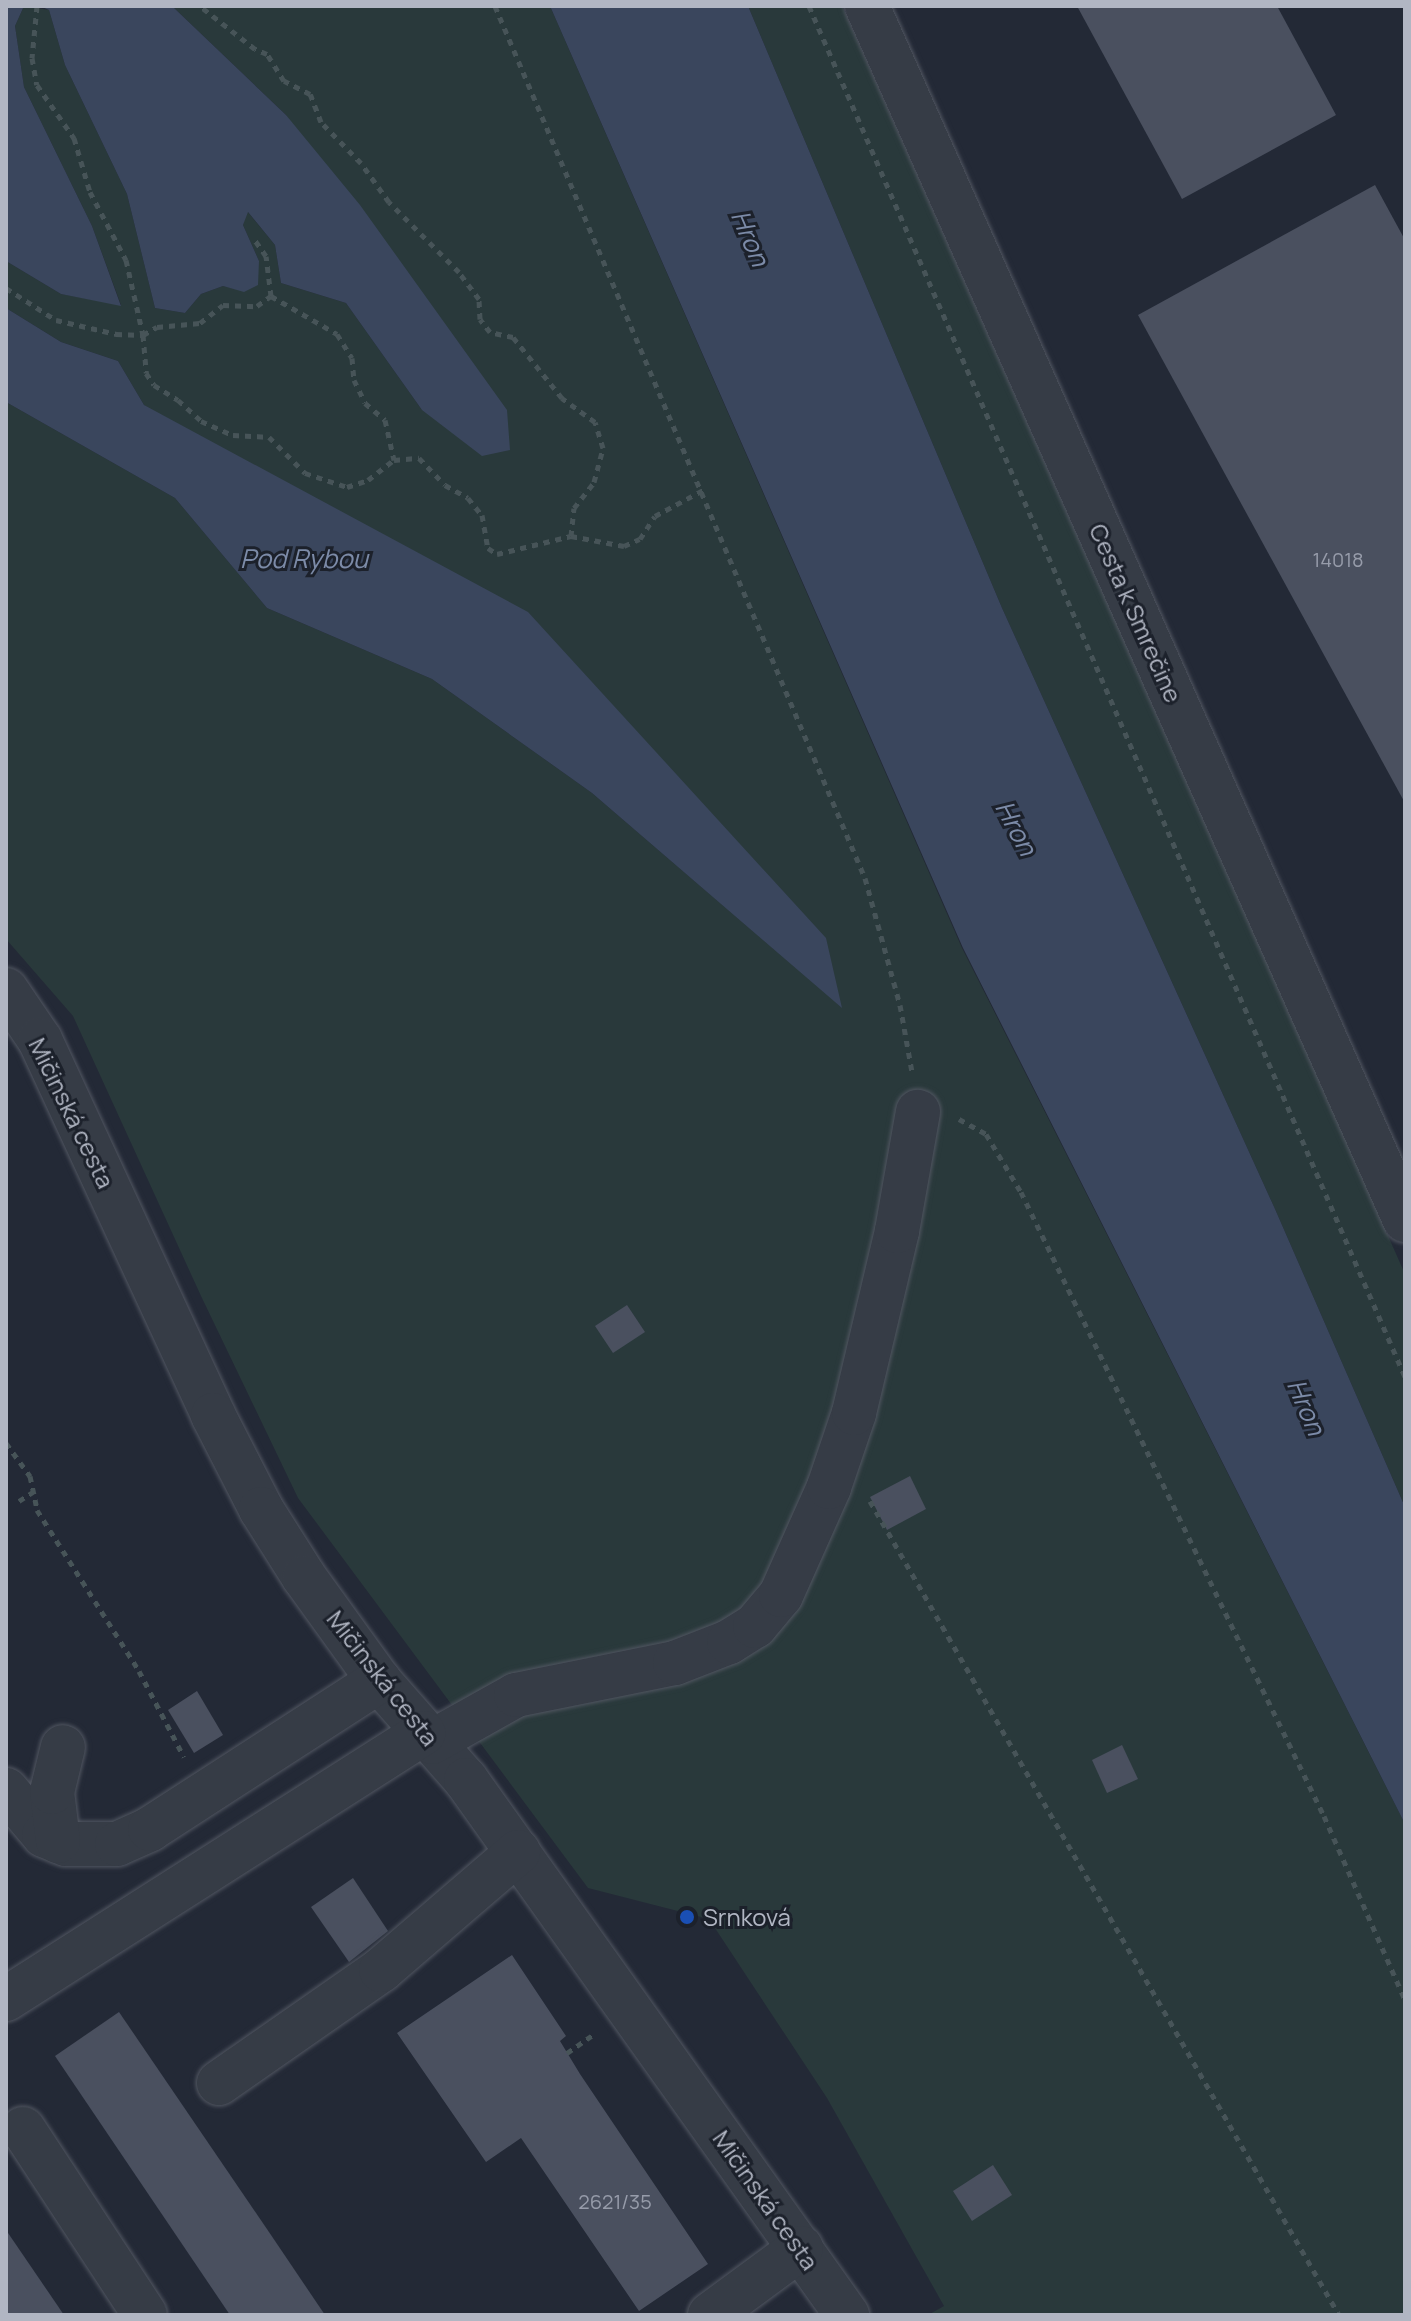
<!DOCTYPE html>
<html>
<head>
<meta charset="utf-8">
<style>
	body { margin:0 }
	#map { position:relative; width:1411px; height:2321px; overflow:hidden; background:#232936; font-family:Manrope,sans-serif }
	div>[style] { position:absolute }
	.green>* { inset:0; background:#29393b }
	.water>* { inset:0; background:#3a465d }
	.building>* { inset:0; background:#4a505f }
	.path>* { height:5px; margin-top:-2.5px; transform-origin:0; background:repeating-linear-gradient(90deg,#475458 0 6px,transparent 0 12px) }
	.roads { filter:drop-shadow(0 0 2px #515661) drop-shadow(0 0 2px #515661) }
	.minor>* { height:44px; margin:-22px; padding:0 22px; transform-origin:22px; border-radius:22px; background:#363c46 }
	.dots>* { width:22px; height:22px; translate:-50% -50%; box-sizing:border-box; border:4px solid #1c212b; border-radius:50% }
	span { translate:-50% -50%; white-space:nowrap; text-align:center; line-height:1.15; -webkit-text-stroke:6px #1c212b; paint-order:stroke }
	.number-label { font-size:20px; color:#979caa }
	.number-label span { -webkit-text-stroke-width:0 }
	.street-label { font-size:24px; color:#b1b6c3 }
	.poi-label { font-size:24px; color:#b1b6c3 }
	.left { translate:0 -50%; text-align:left }
	.water-label { font-size:26px; color:#7c8ba8; font-style:italic }
	.frame { position:absolute; inset:0; border:8px solid #b1b6c3; pointer-events:none }
</style>
</head>
<body>
<div id="map">
	<div class="green">
		<i style="clip-path:polygon(24px 6px,49px 10px,65px 65px,127px 194px,155px 308px,185px 313px,201px 294px,223px 286px,244px 291px,259px 261px,243px 225px,247px 211px,275px 245px,281px 283px,346px 303px,422px 410px,286px 115px,172px 6px,550px 6px,962px 948px,1405px 1824px,1405px 2315px,928px 2315px,944px 2306px,827px 2098px,709px 1919px,588px 1888px,298px 1498px,201px 1296px,73px 1016px,6px 939px,6px 402px,175px 498px,267px 608px,432px 679px,592px 793px,841px 1007px,144px 405px,118px 361px,61px 342px,6px 308px,6px 261px,61px 294px,121px 305px,92px 226px,24px 87px,15px 26px)"></i>
		<i style="clip-path:polygon(748px 6px,842px 6px,1405px 1274px,1405px 1507px,1275px 1209px,1002px 608px)"></i>
	</div>
	<div class="water">
		<i style="clip-path:polygon(6px 6px,24px 6px,15px 26px,24px 87px,92px 226px,121px 306px,61px 294px,6px 261px)"></i>
		<i style="clip-path:polygon(40px 6px,172px 6px,286px 115px,360px 205px,507px 410px,510px 450px,482px 456px,422px 410px,346px 303px,281px 283px,275px 245px,248px 212px,243px 225px,259px 261px,258px 285px,244px 292px,223px 286px,201px 294px,185px 313px,155px 308px,127px 194px,65px 65px,49px 10px)"></i>
		<i style="clip-path:polygon(550px 6px,748px 6px,1002px 608px,1275px 1209px,1405px 1507px,1405px 1824px,963px 948px)"></i>
		<i style="clip-path:polygon(6px 308px,61px 342px,118px 361px,144px 405px,528px 612px,826px 938px,842px 1008px,592px 793px,432px 679px,267px 608px,175px 498px,6px 402px)"></i>
	</div>
	<div class="building">
		<i style="clip-path:polygon(1077px 6px,1277px 6px,1336px 115px,1182px 199px)"></i>
		<i style="clip-path:polygon(1375px 185px,1405px 240px,1405px 803px,1138px 315px)"></i>
		<i style="clip-path:polygon(627px 1305px,645px 1332px,613px 1353px,595px 1326px)"></i>
		<i style="clip-path:polygon(910px 1476px,926px 1509px,887px 1530px,870px 1497px)"></i>
		<i style="clip-path:polygon(197px 1691px,223px 1735px,194px 1753px,168px 1710px)"></i>
		<i style="clip-path:polygon(1122px 1745px,1138px 1779px,1107px 1793px,1092px 1760px)"></i>
		<i style="clip-path:polygon(353px 1878px,388px 1931px,349px 1962px,311px 1907px)"></i>
		<i style="clip-path:polygon(512px 1955px,566px 2036px,560px 2041px,580px 2074px,708px 2264px,639px 2311px,521px 2138px,486px 2162px,397px 2033px)"></i>
		<i style="clip-path:polygon(119px 2012px,271px 2235px,325px 2315px,230px 2315px,55px 2056px)"></i>
		<i style="clip-path:polygon(993px 2165px,1012px 2195px,972px 2221px,953px 2191px)"></i>
		<i style="clip-path:polygon(6px 2230px,64px 2315px,6px 2315px)"></i>
	</div>
	<div class="path">
		<i style="left:37px;top:6px;width:52px;rotate:95.5deg"></i>
		<i style="left:32px;top:58px;width:27px;rotate:80deg"></i>
		<i style="left:37px;top:85px;width:65px;rotate:55.1deg"></i>
		<i style="left:74px;top:138px;width:56px;rotate:73.5deg"></i>
		<i style="left:90px;top:192px;width:77px;rotate:62.1deg"></i>
		<i style="left:126px;top:260px;width:77px;rotate:77.2deg"></i>
		<i style="left:143px;top:335px;width:16px;rotate:-30deg"></i>
		<i style="left:157px;top:327px;width:43px;rotate:-5.3deg"></i>
		<i style="left:200px;top:323px;width:29px;rotate:-38deg"></i>
		<i style="left:223px;top:305px;width:34px;rotate:2deg"></i>
		<i style="left:257px;top:306px;width:17px;rotate:-36deg"></i>
		<i style="left:271px;top:296px;width:40px;rotate:-97.1deg"></i>
		<i style="left:266px;top:256px;width:21px;rotate:-125deg"></i>
		<i style="left:495px;top:6px;width:947px;rotate:67.01deg"></i>
		<i style="left:865px;top:878px;width:132px;rotate:74.6deg"></i>
		<i style="left:900px;top:1005px;width:68px;rotate:79.8deg"></i>
		<i style="left:809px;top:6px;width:1495px;rotate:66.5deg"></i>
		<i style="left:6px;top:288px;width:59px;rotate:32.6deg"></i>
		<i style="left:56px;top:320px;width:62px;rotate:13.1deg"></i>
		<i style="left:116px;top:334px;width:27px;rotate:2deg"></i>
		<i style="left:143px;top:335px;width:38px;rotate:85deg"></i>
		<i style="left:146px;top:373px;width:14px;rotate:56deg"></i>
		<i style="left:154px;top:385px;width:28px;rotate:32deg"></i>
		<i style="left:178px;top:400px;width:31px;rotate:42deg"></i>
		<i style="left:201px;top:421px;width:35px;rotate:24deg"></i>
		<i style="left:233px;top:435px;width:36px;rotate:3deg"></i>
		<i style="left:269px;top:437px;width:51px;rotate:45deg"></i>
		<i style="left:305px;top:473px;width:44px;rotate:18.4deg"></i>
		<i style="left:347px;top:487px;width:22px;rotate:-18deg"></i>
		<i style="left:368px;top:480px;width:33px;rotate:-38deg"></i>
		<i style="left:394px;top:460px;width:25px;rotate:-5deg"></i>
		<i style="left:419px;top:458px;width:37px;rotate:46deg"></i>
		<i style="left:445px;top:485px;width:26px;rotate:29deg"></i>
		<i style="left:468px;top:498px;width:22px;rotate:51deg"></i>
		<i style="left:482px;top:515px;width:34px;rotate:80deg"></i>
		<i style="left:488px;top:548px;width:11px;rotate:34deg"></i>
		<i style="left:497px;top:554px;width:76px;rotate:-13.7deg"></i>
		<i style="left:571px;top:536px;width:28px;rotate:-84deg"></i>
		<i style="left:574px;top:508px;width:33px;rotate:-52deg"></i>
		<i style="left:594px;top:482px;width:35px;rotate:-75deg"></i>
		<i style="left:603px;top:448px;width:27px;rotate:-107deg"></i>
		<i style="left:595px;top:422px;width:41px;rotate:-144deg"></i>
		<i style="left:562px;top:398px;width:78px;rotate:-128.8deg"></i>
		<i style="left:513px;top:337px;width:24px;rotate:-168deg"></i>
		<i style="left:490px;top:332px;width:16px;rotate:-128deg"></i>
		<i style="left:480px;top:319px;width:20px;rotate:-93deg"></i>
		<i style="left:479px;top:299px;width:34px;rotate:-127deg"></i>
		<i style="left:459px;top:272px;width:99px;rotate:-135deg"></i>
		<i style="left:389px;top:202px;width:48px;rotate:-125.7deg"></i>
		<i style="left:361px;top:163px;width:57px;rotate:-134.3deg"></i>
		<i style="left:321px;top:122px;width:30px;rotate:-111deg"></i>
		<i style="left:310px;top:94px;width:29px;rotate:-153deg"></i>
		<i style="left:284px;top:81px;width:32px;rotate:-122deg"></i>
		<i style="left:267px;top:54px;width:13px;rotate:-157deg"></i>
		<i style="left:255px;top:49px;width:70px;rotate:-142deg"></i>
		<i style="left:271px;top:296px;width:76px;rotate:29.9deg"></i>
		<i style="left:337px;top:334px;width:28px;rotate:58deg"></i>
		<i style="left:352px;top:358px;width:22px;rotate:85deg"></i>
		<i style="left:354px;top:380px;width:25px;rotate:64deg"></i>
		<i style="left:365px;top:403px;width:26px;rotate:40deg"></i>
		<i style="left:385px;top:420px;width:41px;rotate:77.3deg"></i>
		<i style="left:571px;top:536px;width:54px;rotate:10.7deg"></i>
		<i style="left:624px;top:546px;width:17px;rotate:-24deg"></i>
		<i style="left:640px;top:539px;width:27px;rotate:-57deg"></i>
		<i style="left:655px;top:516px;width:55px;rotate:-28.4deg"></i>
		<i style="left:959px;top:1119px;width:31px;rotate:29deg"></i>
		<i style="left:986px;top:1134px;width:68px;rotate:58.9deg"></i>
		<i style="left:1021px;top:1192px;width:694px;rotate:64.1deg"></i>
		<i style="left:1324px;top:1816px;width:201px;rotate:66.2deg"></i>
		<i style="left:6px;top:1443px;width:41px;rotate:54deg"></i>
		<i style="left:30px;top:1476px;width:35px;rotate:78deg"></i>
		<i style="left:37px;top:1510px;width:191px;rotate:57.6deg"></i>
		<i style="left:139px;top:1671px;width:97px;rotate:62.4deg"></i>
		<i style="left:19px;top:1501px;width:17px;rotate:-33deg"></i>
		<i style="left:870px;top:1501px;width:939px;rotate:60.05deg"></i>
		<i style="left:567px;top:2053px;width:33px;rotate:-35deg"></i>
	</div>
	<div class="roads">
		<div class="minor">
			<i style="left:867px;top:6px;width:1328px;rotate:66.1deg"></i>
			<i style="left:6px;top:990px;width:60px;rotate:55.8deg"></i>
			<i style="left:40px;top:1040px;width:413px;rotate:65.2deg"></i>
			<i style="left:213px;top:1415px;width:106px;rotate:62.9deg"></i>
			<i style="left:261px;top:1509px;width:80px;rotate:57.7deg"></i>
			<i style="left:304px;top:1577px;width:128px;rotate:54.2deg"></i>
			<i style="left:379px;top:1681px;width:132px;rotate:48.7deg"></i>
			<i style="left:466px;top:1780px;width:657px;rotate:54.54deg"></i>
			<i style="left:432px;top:1742px;width:96px;rotate:-29.2deg"></i>
			<i style="left:516px;top:1695px;width:162px;rotate:-11.4deg"></i>
			<i style="left:675px;top:1663px;width:58px;rotate:-21.3deg"></i>
			<i style="left:729px;top:1642px;width:31px;rotate:-32deg"></i>
			<i style="left:755px;top:1626px;width:40px;rotate:-50deg"></i>
			<i style="left:781px;top:1595px;width:118px;rotate:-66deg"></i>
			<i style="left:829px;top:1487px;width:78px;rotate:-71.3deg"></i>
			<i style="left:854px;top:1413px;width:187px;rotate:-76.7deg"></i>
			<i style="left:897px;top:1231px;width:121px;rotate:-80deg"></i>
			<i style="left:6px;top:1790px;width:59px;rotate:49.8deg"></i>
			<i style="left:44px;top:1835px;width:24px;rotate:22deg"></i>
			<i style="left:66px;top:1844px;width:51px"></i>
			<i style="left:117px;top:1844px;width:36px;rotate:-24deg"></i>
			<i style="left:150px;top:1829px;width:273px;rotate:-32.9deg"></i>
			<i style="left:58px;top:1841px;width:49px;rotate:-97deg"></i>
			<i style="left:52px;top:1792px;width:46px;rotate:-76.3deg"></i>
			<i style="left:6px;top:1999px;width:495px;rotate:-32.5deg"></i>
			<i style="left:219px;top:2083px;width:198px;rotate:-34.9deg"></i>
			<i style="left:381px;top:1970px;width:181px;rotate:-40.7deg"></i>
			<i style="left:23px;top:2129px;width:222px;rotate:56.7deg"></i>
			<i style="left:710px;top:2315px;width:113px;rotate:-36.4deg"></i>
		</div>
	</div>
	<div class="dots">
		<i style="left:687px;top:1917px;background:#1a4fb4"></i>
	</div>
	<div class="number-label">
		<span style="left:1338px;top:559px">14018</span>
		<span style="left:615px;top:2201px">2621/35</span>
	</div>
	<div class="street-label">
		<span style="left:1136px;top:613px;rotate:66deg">Cesta k Smrečine</span>
		<span style="left:72px;top:1113px;rotate:64deg">Mičinská cesta</span>
		<span style="left:383px;top:1678px;rotate:52deg">Mičinská cesta</span>
		<span style="left:766px;top:2200px;rotate:55deg">Mičinská cesta</span>
	</div>
	<div class="poi-label">
		<span class="left" style="left:703px;top:1917px">Srnková</span>
	</div>
	<div class="water-label">
		<span style="left:750px;top:238px;rotate:67deg">Hron</span>
		<span style="left:304px;top:559px">Pod Rybou</span>
		<span style="left:1016px;top:828px;rotate:62deg">Hron</span>
		<span style="left:1306px;top:1407px;rotate:67deg">Hron</span>
	</div>
	<div class="frame"></div>
</div>
</body>
</html>
